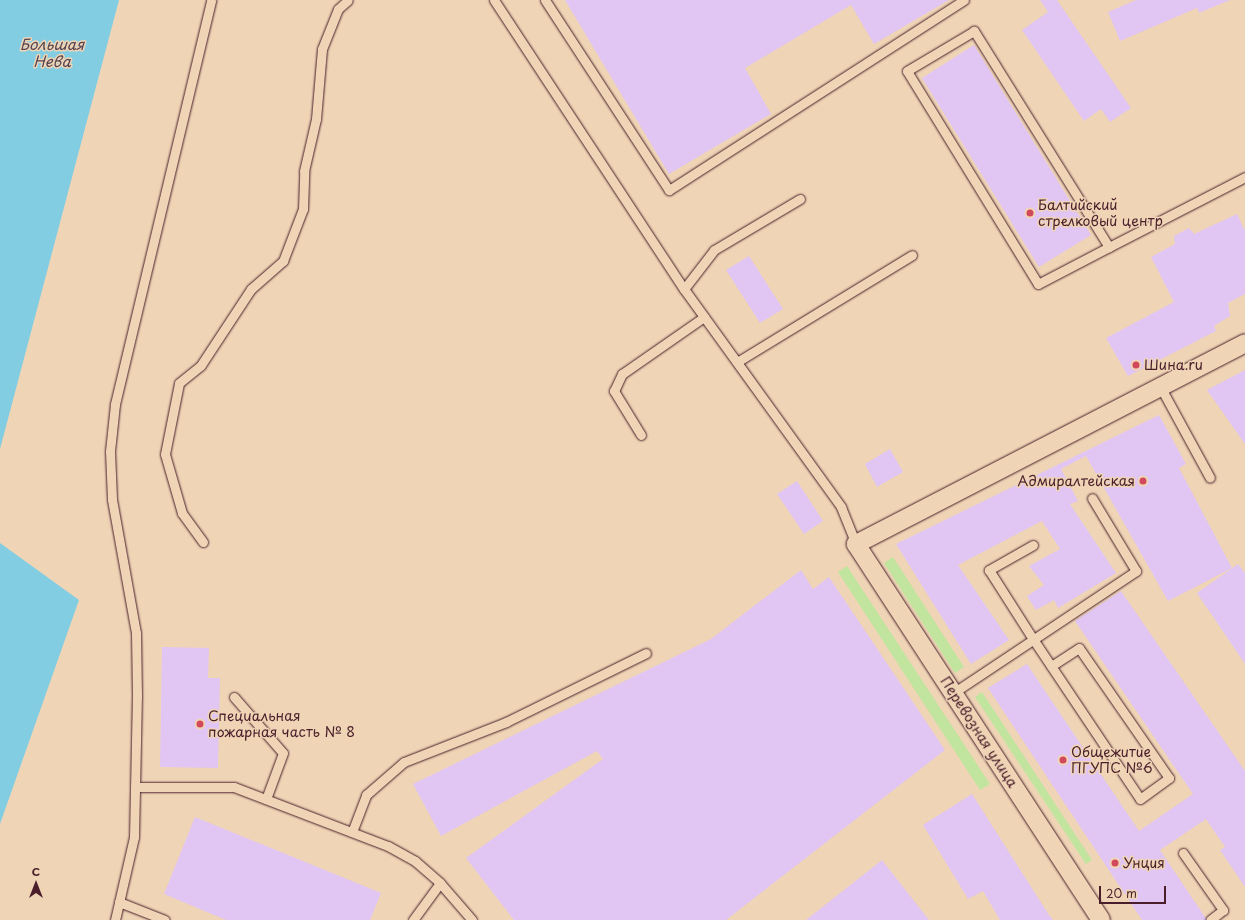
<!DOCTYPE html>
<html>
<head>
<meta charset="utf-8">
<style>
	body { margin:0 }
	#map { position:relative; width:1245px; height:920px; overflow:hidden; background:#efd5b6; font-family:"Playpen Sans",sans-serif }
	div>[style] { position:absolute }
	.green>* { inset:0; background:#c1e49e }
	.water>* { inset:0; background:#82cde2 }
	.building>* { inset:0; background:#e1c5f3 }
	.roads { filter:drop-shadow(0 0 1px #4a1f2b) drop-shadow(0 0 1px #4a1f2b) }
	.lane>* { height:9px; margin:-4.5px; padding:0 4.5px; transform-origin:4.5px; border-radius:4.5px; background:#efd5b6 }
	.street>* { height:18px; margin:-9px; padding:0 9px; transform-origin:9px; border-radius:9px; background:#efd5b6 }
	.dots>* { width:11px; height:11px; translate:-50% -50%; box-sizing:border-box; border:2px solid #efd5b6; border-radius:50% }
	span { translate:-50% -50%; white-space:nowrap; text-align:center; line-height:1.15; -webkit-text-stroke:3px #efd5b6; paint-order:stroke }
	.poi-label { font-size:14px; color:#4a1f2b }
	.left { translate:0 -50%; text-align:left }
	.right { translate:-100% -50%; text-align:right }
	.street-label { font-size:14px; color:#4a1f2b }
	.water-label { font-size:15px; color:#554250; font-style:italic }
	.north { position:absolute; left:16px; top:864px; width:40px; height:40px; -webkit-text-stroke:3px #efd5b6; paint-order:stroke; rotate:0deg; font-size:11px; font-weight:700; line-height:16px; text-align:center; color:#4a1f2b }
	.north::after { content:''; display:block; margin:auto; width:14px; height:18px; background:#4a1f2b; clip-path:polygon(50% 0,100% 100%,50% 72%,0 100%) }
	.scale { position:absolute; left:1099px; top:886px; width:67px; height:18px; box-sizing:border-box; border:2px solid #4a1f2b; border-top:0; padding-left:5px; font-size:12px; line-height:14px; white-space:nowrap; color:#4a1f2b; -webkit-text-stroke:3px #efd5b6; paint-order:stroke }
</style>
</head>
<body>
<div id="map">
	<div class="green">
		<i style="clip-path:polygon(893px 557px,964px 667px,955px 673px,884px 563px)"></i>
		<i style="clip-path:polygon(847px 566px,990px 784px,980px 790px,838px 572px)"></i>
		<i style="clip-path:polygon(982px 692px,1092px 860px,1086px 864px,975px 697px)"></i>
	</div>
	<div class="water">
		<i style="clip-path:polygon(0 0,119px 0,0 449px)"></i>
		<i style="clip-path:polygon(0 543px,79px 600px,0 824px)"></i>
	</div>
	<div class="building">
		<i style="clip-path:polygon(565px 0,949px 0,874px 44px,851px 5px,745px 68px,771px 114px,669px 174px)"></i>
		<i style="clip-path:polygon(1040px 0,1057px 0,1131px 108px,1110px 122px,1101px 109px,1084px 121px,1022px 30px,1048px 12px)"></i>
		<i style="clip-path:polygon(1136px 0,1230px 0,1199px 13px,1197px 8px,1120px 41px,1108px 12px)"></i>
		<i style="clip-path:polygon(974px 45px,1091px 235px,1039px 267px,922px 78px)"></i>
		<i style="clip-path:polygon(1237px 214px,1245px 231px,1245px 294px,1228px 303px,1230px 316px,1214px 326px,1216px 331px,1128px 376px,1106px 338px,1174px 302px,1151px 257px,1175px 244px,1174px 236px,1189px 228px,1194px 234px)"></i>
		<i style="clip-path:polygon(749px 256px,783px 309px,760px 323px,726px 270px)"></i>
		<i style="clip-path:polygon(1245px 370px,1245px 444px,1207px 390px)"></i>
		<i style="clip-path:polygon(1159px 415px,1186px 464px,1179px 468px,1232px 568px,1168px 601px,1086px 456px,1061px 469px,1078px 501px,1070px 504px,1116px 573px,1058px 608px,1054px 600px,1036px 610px,1027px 596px,1044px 585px,1029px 566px,1060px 549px,1042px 521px,958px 565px,1009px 640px,971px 664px,896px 544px)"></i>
		<i style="clip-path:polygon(890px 449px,903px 472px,877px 487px,865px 464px)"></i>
		<i style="clip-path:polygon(797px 481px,823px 521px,804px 534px,777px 494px)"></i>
		<i style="clip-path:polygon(1238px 564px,1245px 573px,1245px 664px,1197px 593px)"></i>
		<i style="clip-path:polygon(801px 570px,813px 589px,829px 577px,945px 750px,726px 920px,514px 920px,466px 858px,603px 759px,597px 751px,441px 836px,413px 784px,711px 639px)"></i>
		<i style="clip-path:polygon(1121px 591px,1245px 771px,1245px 887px,1220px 850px,1225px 847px,1206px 819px,1160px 850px,1207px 920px,1142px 920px,988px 688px,1027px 664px,1139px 831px,1193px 794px,1075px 621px)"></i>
		<i style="clip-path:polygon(162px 647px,209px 648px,208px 678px,220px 678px,218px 768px,160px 767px)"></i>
		<i style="clip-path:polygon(972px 794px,1049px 915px,1053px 920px,1000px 920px,983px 891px,968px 899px,923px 825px)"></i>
		<i style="clip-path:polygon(195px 817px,381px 893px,370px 920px,226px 920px,164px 894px)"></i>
		<i style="clip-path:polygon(882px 860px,929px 920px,806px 920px)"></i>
	</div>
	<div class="roads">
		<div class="lane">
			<i style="left:494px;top:0;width:346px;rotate:56.7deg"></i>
			<i style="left:684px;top:289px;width:269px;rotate:54.2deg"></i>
			<i style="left:841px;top:507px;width:40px;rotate:68deg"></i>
			<i style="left:545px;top:0;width:227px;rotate:56.9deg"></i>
			<i style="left:669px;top:190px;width:351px;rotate:-32.8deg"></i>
			<i style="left:1109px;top:247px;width:255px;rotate:-122deg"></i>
			<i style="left:974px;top:31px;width:78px;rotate:149.2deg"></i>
			<i style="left:907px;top:71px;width:250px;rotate:58.4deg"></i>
			<i style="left:1038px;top:284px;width:80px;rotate:-27.5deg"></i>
			<i style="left:1109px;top:247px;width:153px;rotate:-27.2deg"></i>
			<i style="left:684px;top:289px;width:49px;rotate:-52.4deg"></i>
			<i style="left:714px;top:250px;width:100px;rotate:-30.7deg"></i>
			<i style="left:737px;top:362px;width:205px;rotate:-31.4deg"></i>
			<i style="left:1161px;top:388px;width:102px;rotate:61.4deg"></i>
			<i style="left:641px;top:435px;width:52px;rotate:-121.5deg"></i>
			<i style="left:614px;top:391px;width:19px;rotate:-65deg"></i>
			<i style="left:622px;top:374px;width:100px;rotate:-34.8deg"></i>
			<i style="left:203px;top:542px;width:36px;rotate:-126deg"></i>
			<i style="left:182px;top:513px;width:61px;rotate:-106.1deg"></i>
			<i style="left:165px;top:454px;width:72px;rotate:-78.8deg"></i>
			<i style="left:179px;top:383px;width:28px;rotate:-39deg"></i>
			<i style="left:201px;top:365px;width:91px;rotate:-56.7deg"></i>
			<i style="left:251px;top:289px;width:43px;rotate:-41.2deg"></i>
			<i style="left:283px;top:261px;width:56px;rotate:-69deg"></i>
			<i style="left:303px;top:209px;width:38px;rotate:-88deg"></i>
			<i style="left:304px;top:171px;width:53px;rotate:-77deg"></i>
			<i style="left:316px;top:119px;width:70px;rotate:-85.1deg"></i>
			<i style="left:322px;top:49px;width:43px;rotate:-68.2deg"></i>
			<i style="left:338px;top:9px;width:13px;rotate:-42deg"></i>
			<i style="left:1033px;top:545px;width:51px;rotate:150.4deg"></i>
			<i style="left:989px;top:570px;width:82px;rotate:57.5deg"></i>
			<i style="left:1033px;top:639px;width:192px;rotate:56.2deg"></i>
			<i style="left:1140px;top:799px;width:36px;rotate:-36deg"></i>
			<i style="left:1169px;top:778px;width:158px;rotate:-124.7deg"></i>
			<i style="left:1079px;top:648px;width:33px;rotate:147deg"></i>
			<i style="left:953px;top:693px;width:220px;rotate:-33.7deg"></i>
			<i style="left:1136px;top:571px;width:85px;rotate:-121.1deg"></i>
			<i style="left:234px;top:697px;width:74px;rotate:48.8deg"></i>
			<i style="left:283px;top:753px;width:49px;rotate:110.3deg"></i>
			<i style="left:135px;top:787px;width:99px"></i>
			<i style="left:234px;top:787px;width:165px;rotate:21deg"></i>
			<i style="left:388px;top:846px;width:31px;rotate:29deg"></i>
			<i style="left:415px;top:861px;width:33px;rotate:41deg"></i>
			<i style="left:352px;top:832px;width:40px;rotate:-69deg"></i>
			<i style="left:366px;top:795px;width:50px;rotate:-41deg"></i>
			<i style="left:404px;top:762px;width:110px;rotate:-21.4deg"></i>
			<i style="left:506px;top:722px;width:156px;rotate:-26.2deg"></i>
			<i style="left:1183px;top:853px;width:70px;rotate:54.9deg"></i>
			<i style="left:1223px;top:910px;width:16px;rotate:142deg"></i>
			<i style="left:119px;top:902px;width:49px;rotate:21.4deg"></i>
			<i style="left:115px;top:920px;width:85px;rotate:-77.1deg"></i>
			<i style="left:134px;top:837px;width:141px;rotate:-88.8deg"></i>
			<i style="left:137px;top:696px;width:63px;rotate:-90.9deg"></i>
			<i style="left:136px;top:633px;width:136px;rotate:-100.2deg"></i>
			<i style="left:112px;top:499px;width:48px;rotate:-92.4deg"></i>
			<i style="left:110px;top:451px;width:47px;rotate:-83.9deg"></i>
			<i style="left:115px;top:404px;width:415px;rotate:-76.6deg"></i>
			<i style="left:413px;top:920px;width:46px;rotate:-53.9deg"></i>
			<i style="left:440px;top:883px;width:49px;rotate:49.1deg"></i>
		</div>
		<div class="street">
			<i style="left:1101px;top:920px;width:449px;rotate:-123.1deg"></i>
			<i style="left:856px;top:544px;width:438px;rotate:-27.3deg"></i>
		</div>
	</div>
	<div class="dots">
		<i style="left:1030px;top:213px;background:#d1495b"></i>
		<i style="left:1136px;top:365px;background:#d1495b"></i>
		<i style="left:1143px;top:481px;background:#d1495b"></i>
		<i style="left:200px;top:724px;background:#d1495b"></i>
		<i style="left:1063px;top:760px;background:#d1495b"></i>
		<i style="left:1115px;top:863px;background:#d1495b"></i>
	</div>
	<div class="poi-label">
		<span class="left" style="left:1038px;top:213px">Балтийский<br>стрелковый центр</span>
		<span class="left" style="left:1144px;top:365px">Шина.ru</span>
		<span class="right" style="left:1135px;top:481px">Адмиралтейская</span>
		<span class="left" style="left:208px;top:724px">Специальная<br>пожарная часть № 8</span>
		<span class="left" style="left:1071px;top:760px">Общежитие<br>ПГУПС №6</span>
		<span class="left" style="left:1123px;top:863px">Унция</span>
	</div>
	<div class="street-label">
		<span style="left:979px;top:732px;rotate:57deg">Перевозная улица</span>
	</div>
	<div class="water-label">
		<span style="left:52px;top:52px">Большая<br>Нева</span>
	</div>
	<div class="north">С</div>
	<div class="scale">20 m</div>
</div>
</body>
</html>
